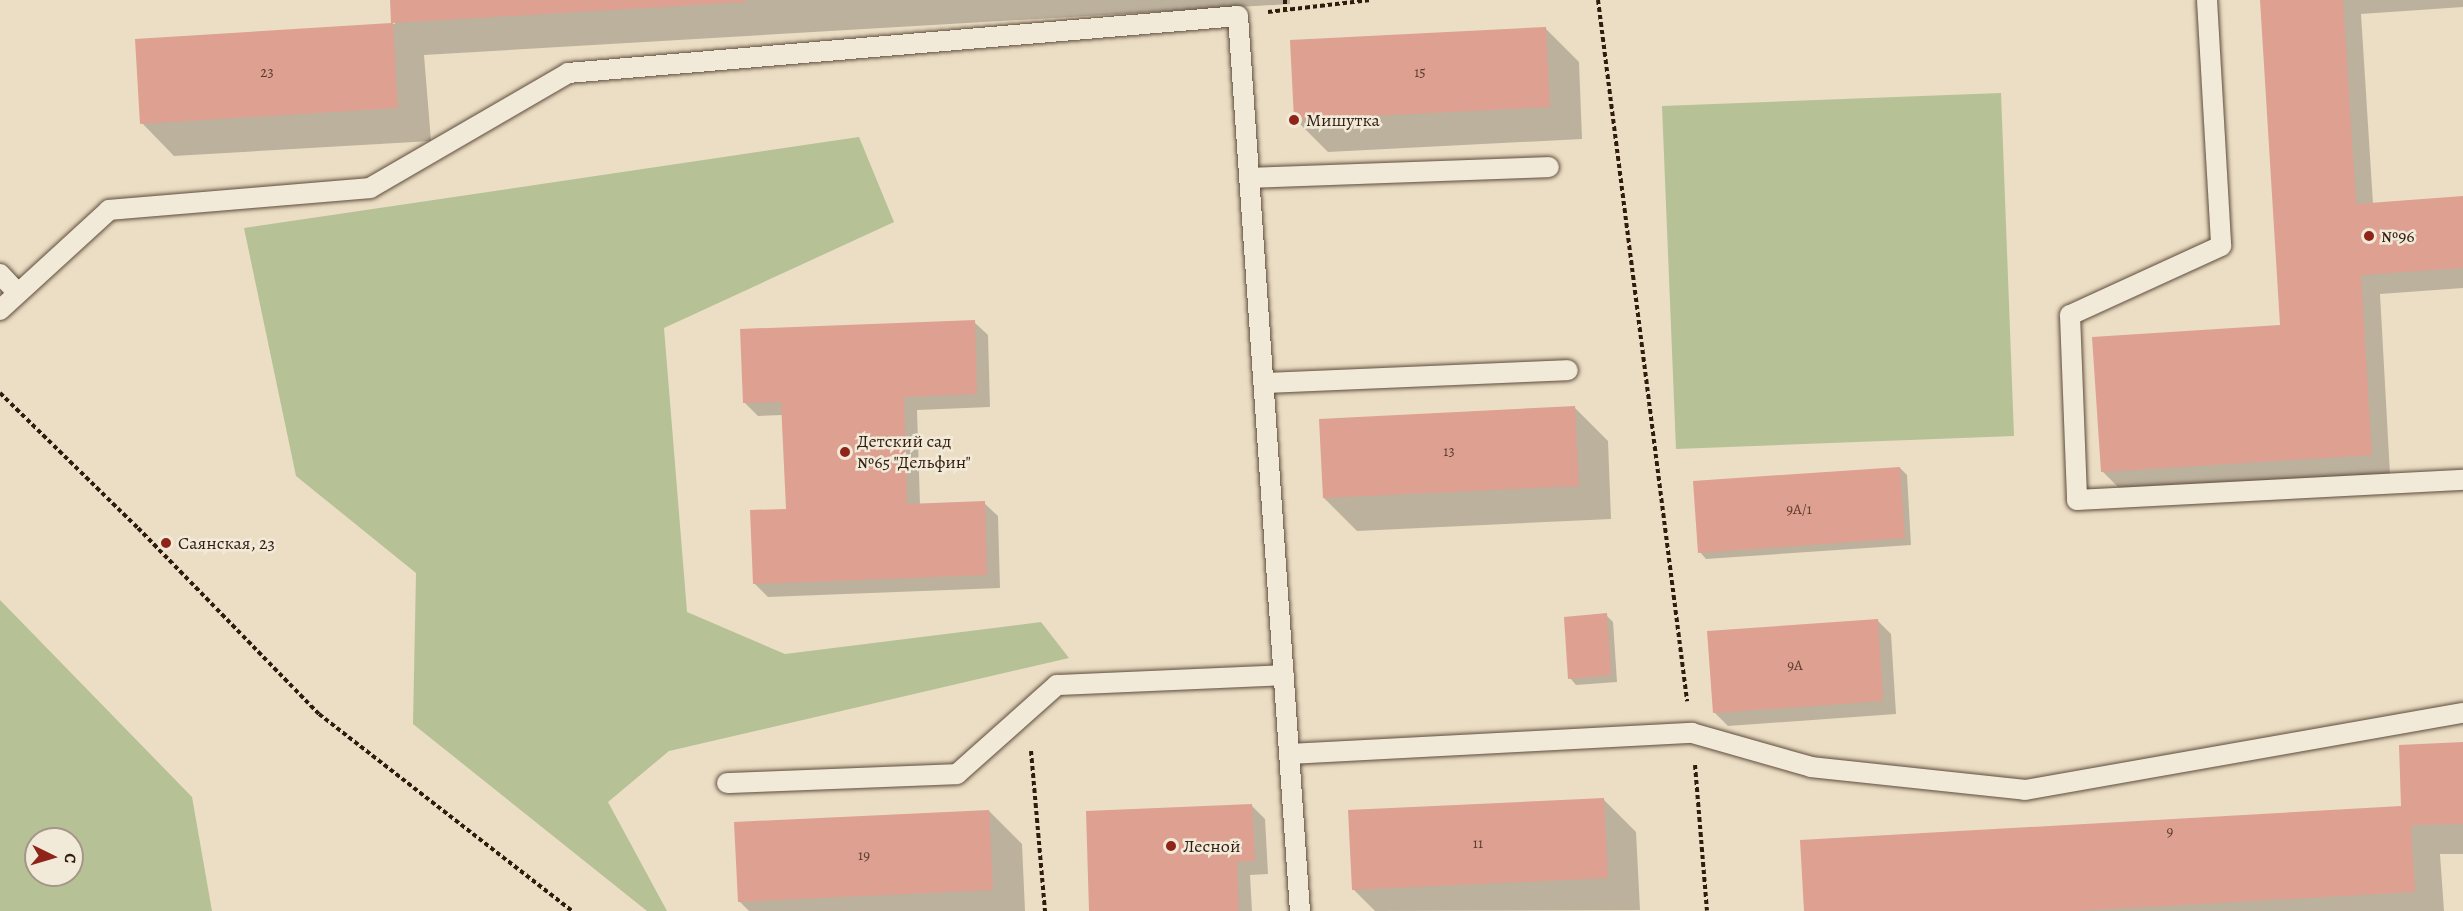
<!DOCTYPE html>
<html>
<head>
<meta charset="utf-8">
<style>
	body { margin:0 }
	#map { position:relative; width:2463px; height:911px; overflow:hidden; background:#ebdec4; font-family:Alegreya,serif }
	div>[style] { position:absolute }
	.green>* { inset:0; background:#b6c195 }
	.shadow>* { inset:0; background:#0003 }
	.building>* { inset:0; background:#dea090 }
	.path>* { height:4px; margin-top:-2px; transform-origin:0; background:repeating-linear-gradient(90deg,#301b0f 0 4.5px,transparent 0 7.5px) }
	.roads { filter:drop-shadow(0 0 2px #5f4c3c) drop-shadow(0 0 2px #5f4c3c) }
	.service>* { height:20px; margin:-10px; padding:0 10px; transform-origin:10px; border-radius:10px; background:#f2ead9 }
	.dots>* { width:16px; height:16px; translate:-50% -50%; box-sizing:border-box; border:3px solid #f2ead9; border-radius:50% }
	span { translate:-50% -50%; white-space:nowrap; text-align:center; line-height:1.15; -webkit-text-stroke:5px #f2ead9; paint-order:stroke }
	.number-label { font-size:15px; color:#5c3c2f }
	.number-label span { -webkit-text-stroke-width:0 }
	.poi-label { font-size:18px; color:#301b0f }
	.left { translate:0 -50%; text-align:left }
	.north { position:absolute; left:24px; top:827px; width:60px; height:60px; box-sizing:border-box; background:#f2ead9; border:2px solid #a49788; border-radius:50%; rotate:95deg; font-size:16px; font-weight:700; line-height:24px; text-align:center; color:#301b0f }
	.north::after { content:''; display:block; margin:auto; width:21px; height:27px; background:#8f2418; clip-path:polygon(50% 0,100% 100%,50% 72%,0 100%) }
</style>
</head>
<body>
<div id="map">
	<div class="green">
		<i style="clip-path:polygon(2001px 93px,2014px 436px,1676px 449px,1662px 106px)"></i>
		<i style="clip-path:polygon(859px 137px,894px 222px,664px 328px,687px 612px,785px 654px,1041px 622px,1069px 658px,669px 751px,608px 802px,667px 911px,647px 911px,413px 724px,416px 573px,296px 476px,244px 228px)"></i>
		<i style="clip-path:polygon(evenodd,0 600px,192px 797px,212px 911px,0 911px,0 600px,36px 839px,72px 839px,72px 875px,36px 875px,36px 839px)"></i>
	</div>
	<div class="shadow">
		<i style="clip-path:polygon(391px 0,1290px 0,1290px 4px,424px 55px,431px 141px,174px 156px,142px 123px,137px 40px,395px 24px)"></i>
		<i style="clip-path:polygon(2262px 0,2463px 0,2463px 7px,2361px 14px,2373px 204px,2463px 197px,2463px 288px,2380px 294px,2390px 474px,2122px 491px,2102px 471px,2282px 327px)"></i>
		<i style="clip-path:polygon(1546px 29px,1579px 62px,1582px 139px,1328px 152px,1295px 119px)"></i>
		<i style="clip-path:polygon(974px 322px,988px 335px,990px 407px,917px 410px,920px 505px,984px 503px,998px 516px,1000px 588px,768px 597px,754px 583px,788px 510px,783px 415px,758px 416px,744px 402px)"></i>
		<i style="clip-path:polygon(1575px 408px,1608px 441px,1611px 519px,1357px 531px,1324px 498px)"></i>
		<i style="clip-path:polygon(1900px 468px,1907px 475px,1911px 545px,1706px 559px,1700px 552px)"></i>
		<i style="clip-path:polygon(1606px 615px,1613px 622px,1617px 682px,1576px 685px,1570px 678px)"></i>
		<i style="clip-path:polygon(1877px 620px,1891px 634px,1896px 714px,1728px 726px,1714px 712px)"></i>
		<i style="clip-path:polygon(2463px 744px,2463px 854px,2440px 854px,2444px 911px,1806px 911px,2402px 807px)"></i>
		<i style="clip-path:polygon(1603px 799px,1636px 832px,1640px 910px,1375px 911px,1353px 889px)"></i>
		<i style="clip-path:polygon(1252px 806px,1265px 819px,1268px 874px,1250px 875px,1252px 911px,1091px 911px)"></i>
		<i style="clip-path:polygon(989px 811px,1022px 844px,1025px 911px,749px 911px,739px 901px)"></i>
	</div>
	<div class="building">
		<i style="clip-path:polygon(390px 0,746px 0,746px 2px,393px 23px,398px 108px,140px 124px,135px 39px,391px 23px)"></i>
		<i style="clip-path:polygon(2260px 0,2343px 0,2356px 204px,2463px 196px,2463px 268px,2361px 275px,2372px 455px,2101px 472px,2092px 337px,2280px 325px)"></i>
		<i style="clip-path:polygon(1546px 27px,1550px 107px,1294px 120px,1290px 40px)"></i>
		<i style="clip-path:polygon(975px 320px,977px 394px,904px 397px,907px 504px,985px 501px,987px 575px,753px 584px,750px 510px,786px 509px,781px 402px,743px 403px,740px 329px)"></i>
		<i style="clip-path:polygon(1575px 406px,1579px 486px,1323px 498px,1319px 419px)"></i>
		<i style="clip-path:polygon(1900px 467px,1905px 538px,1698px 553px,1693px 481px)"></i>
		<i style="clip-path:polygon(1607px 613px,1611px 675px,1568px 679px,1564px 617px)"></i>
		<i style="clip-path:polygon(1878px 619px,1883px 701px,1713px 713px,1707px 631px)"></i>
		<i style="clip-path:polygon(2463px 742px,2463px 824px,2411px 825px,2415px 892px,2075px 911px,1804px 911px,1800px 840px,2401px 806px,2399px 745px)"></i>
		<i style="clip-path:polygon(1604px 798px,1608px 878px,1352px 890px,1348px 810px)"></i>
		<i style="clip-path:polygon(1252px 804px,1255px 861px,1237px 862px,1239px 911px,1089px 911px,1086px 811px)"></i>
		<i style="clip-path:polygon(989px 810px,993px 890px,738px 902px,734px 822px)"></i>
	</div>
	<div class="path">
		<i style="left:1285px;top:0;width:10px;rotate:90deg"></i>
		<i style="left:1598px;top:0;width:707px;rotate:82.76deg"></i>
		<i style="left:1268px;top:12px;width:103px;rotate:-6.7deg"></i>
		<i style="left:0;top:393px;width:193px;rotate:44.4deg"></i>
		<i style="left:138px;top:528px;width:260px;rotate:45.8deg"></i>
		<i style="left:319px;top:714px;width:321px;rotate:37.9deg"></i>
		<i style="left:1031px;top:751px;width:161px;rotate:85deg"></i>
		<i style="left:1695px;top:765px;width:146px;rotate:85.3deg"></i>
	</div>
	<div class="roads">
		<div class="service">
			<i style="left:2207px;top:0;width:246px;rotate:86.7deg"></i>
			<i style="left:2221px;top:246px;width:166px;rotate:155.4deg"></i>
			<i style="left:2070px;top:315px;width:185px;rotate:87.8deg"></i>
			<i style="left:2077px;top:500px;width:387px;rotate:-3deg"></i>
			<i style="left:1250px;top:178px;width:299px;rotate:-2.1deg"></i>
			<i style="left:0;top:274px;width:26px;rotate:47deg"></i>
			<i style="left:0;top:310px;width:148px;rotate:-42.5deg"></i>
			<i style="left:109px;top:210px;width:262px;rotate:-4.8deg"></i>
			<i style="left:370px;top:188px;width:229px;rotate:-30.1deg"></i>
			<i style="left:568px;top:73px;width:672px;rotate:-4.86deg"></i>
			<i style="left:1238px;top:16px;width:897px;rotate:86.04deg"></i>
			<i style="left:1264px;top:383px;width:304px;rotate:-2.4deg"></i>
			<i style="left:1289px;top:754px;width:404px;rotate:-3deg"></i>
			<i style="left:1692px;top:733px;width:124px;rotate:15.9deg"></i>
			<i style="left:1811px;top:767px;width:215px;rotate:6.1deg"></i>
			<i style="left:2025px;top:790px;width:445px;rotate:-10deg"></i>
			<i style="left:727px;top:783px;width:230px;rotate:-2.2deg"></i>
			<i style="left:957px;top:774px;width:134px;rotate:-41.7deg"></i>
			<i style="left:1057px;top:685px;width:227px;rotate:-2.5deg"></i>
		</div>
	</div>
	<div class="dots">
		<i style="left:1294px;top:120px;background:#8f2418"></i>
		<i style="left:2369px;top:236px;background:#8f2418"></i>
		<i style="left:845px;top:452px;background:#8f2418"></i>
		<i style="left:166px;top:543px;background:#8f2418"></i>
		<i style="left:1171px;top:846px;background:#8f2418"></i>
	</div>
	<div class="number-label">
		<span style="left:267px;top:73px">23</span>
		<span style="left:1420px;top:73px">15</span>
		<span style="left:1449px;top:452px">13</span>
		<span style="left:1799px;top:510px">9А/1</span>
		<span style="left:1795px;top:666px">9А</span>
		<span style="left:2170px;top:832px">9</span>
		<span style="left:1478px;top:844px">11</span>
		<span style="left:864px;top:856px">19</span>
	</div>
	<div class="poi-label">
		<span class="left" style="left:1306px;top:120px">Мишутка</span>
		<span class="left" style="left:2381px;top:236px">№96</span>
		<span class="left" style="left:857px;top:452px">Детский сад<br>№65 "Дельфин"</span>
		<span class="left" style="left:178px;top:543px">Саянская, 23</span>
		<span class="left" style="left:1183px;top:846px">Лесной</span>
	</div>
	<div class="north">С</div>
</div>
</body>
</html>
